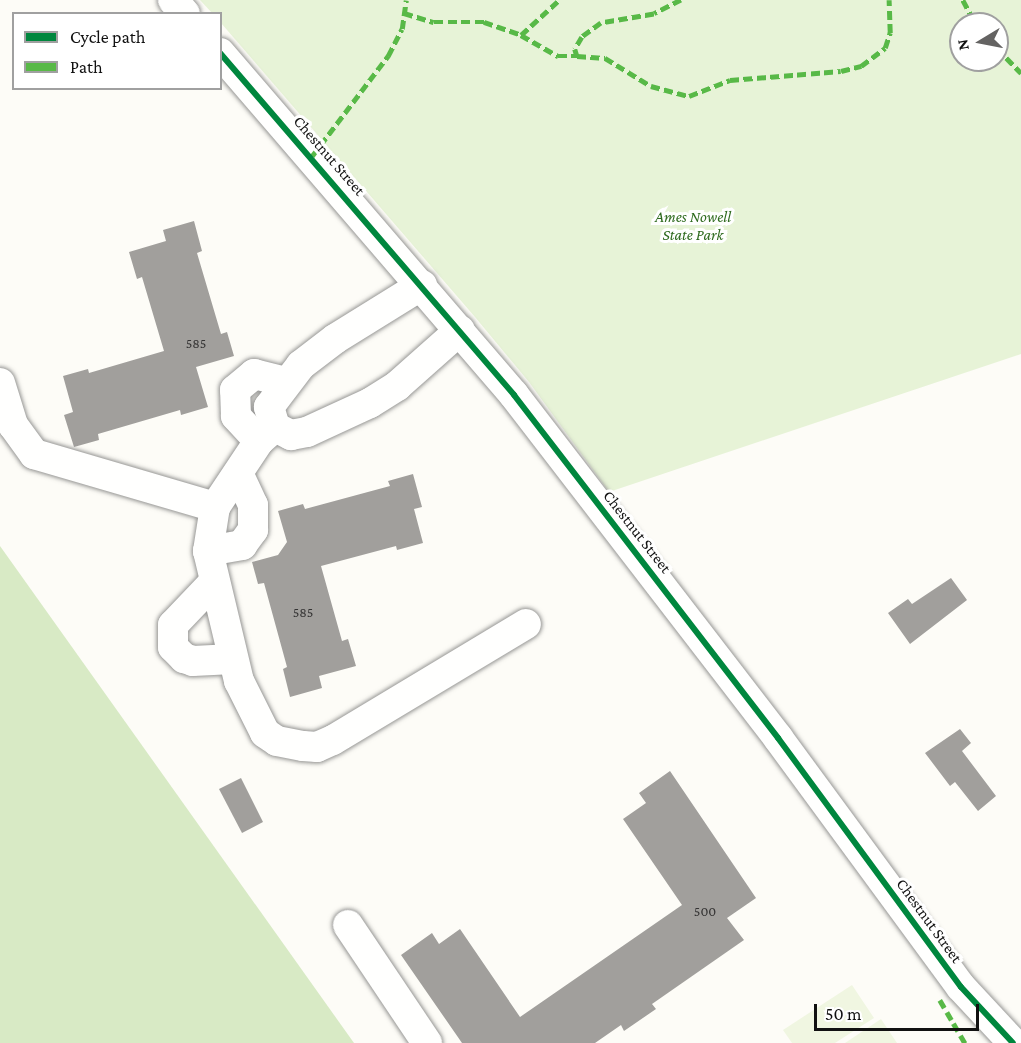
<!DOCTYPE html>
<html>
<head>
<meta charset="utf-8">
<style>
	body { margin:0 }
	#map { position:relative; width:1021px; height:1043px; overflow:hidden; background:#fdfcf7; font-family:"Crimson Pro",serif }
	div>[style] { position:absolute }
	.green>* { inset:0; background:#e7f3d7 }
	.forest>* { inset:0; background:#d8eac5 }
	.pitch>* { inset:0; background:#f0f6e1 }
	.building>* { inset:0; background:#a19f9c }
	.roads { filter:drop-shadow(0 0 2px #979795) drop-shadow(0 0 2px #979795) }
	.minor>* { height:30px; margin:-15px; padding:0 15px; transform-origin:15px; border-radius:15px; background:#fffffe }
	.quiet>* { height:4.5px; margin-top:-2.25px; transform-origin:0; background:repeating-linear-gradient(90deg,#58b947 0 9px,transparent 0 13.5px) }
	.cycleway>* { height:6px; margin:-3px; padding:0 3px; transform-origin:3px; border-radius:3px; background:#00873e }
	span { translate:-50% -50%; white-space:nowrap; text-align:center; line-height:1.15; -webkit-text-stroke:6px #fff; paint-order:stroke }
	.number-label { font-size:14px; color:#353434 }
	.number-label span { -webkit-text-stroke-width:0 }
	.street-label { font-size:16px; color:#111 }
	.park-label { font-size:16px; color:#2f6b1f; font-style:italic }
	.legend { position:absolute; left:12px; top:12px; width:210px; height:78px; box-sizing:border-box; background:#fff; border:2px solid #a0a0a0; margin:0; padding:8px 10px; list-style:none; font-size:18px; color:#111 }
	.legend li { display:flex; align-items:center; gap:12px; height:30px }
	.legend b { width:30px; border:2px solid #a0a0a0 }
	.north { position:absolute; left:949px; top:12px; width:60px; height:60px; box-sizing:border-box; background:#fff; border:2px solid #a0a0a0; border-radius:50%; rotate:260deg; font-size:16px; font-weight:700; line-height:24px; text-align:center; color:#111 }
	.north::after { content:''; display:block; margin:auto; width:21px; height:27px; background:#646362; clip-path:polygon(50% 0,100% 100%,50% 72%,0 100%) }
	.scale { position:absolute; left:814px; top:1004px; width:165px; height:27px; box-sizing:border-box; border:3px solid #111; border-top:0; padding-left:8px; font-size:18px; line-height:21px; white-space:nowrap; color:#111; -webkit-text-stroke:4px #fff; paint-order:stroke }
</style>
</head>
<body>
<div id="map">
	<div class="green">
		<i style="clip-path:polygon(evenodd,200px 0,1021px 0,1021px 354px,609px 492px,529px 382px,475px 317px,221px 23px,220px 14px,212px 13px,200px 0,961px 24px,997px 24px,997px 60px,961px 60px,961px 24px)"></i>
	</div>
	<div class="forest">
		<i style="clip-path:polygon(0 546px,5px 553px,354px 1043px,0 1043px)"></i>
	</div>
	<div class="pitch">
		<i style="clip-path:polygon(852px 985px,874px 1018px,835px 1043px,792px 1043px,783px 1030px)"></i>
		<i style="clip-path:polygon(881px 1019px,897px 1043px,845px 1043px)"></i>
	</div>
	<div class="building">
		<i style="clip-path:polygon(194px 221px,202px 251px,197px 253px,221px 334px,227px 332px,234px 356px,196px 367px,208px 407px,181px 415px,180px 410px,98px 434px,99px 440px,74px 447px,64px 415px,73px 412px,63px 376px,88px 369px,89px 373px,164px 351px,142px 277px,137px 279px,129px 252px,166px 241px,163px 230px)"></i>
		<i style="clip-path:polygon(413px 474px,422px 507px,414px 509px,423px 543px,397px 550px,396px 546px,321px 566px,342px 641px,348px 639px,356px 666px,319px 676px,322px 688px,290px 697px,283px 669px,287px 667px,264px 583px,258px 584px,252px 562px,278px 555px,287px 542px,278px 511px,303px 504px,305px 509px,390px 486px,388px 481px)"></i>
		<i style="clip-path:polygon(951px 578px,967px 600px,910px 644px,888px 613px,908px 599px,912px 604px)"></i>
		<i style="clip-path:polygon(960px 729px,971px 743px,962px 751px,996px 796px,978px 811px,955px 782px,950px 786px,925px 753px)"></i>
		<i style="clip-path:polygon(670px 771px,756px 898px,727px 918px,744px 940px,652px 1004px,656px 1009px,624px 1031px,621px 1025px,595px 1043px,462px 1043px,401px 955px,432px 933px,439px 944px,460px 929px,520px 1017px,682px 905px,623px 819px,646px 803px,639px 793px)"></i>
		<i style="clip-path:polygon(241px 778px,263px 822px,242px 833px,219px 789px)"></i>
	</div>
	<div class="roads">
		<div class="minor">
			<i style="left:173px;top:0;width:18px;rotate:49deg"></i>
			<i style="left:220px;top:53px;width:451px;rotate:49.3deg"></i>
			<i style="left:514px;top:395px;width:433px;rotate:52.4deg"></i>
			<i style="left:778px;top:738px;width:309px;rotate:53.7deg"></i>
			<i style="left:961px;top:987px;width:76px;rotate:47.1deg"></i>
			<i style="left:422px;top:285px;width:102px;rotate:148.2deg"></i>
			<i style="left:335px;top:339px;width:43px;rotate:142.6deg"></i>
			<i style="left:301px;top:365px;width:53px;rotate:127.3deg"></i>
			<i style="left:269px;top:407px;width:21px;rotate:73deg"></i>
			<i style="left:275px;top:427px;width:18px;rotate:27deg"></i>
			<i style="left:291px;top:435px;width:16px;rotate:-11deg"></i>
			<i style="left:307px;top:432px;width:69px;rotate:-24.7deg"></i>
			<i style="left:370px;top:403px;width:32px;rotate:-32deg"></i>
			<i style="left:397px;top:386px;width:84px;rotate:-41.6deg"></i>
			<i style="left:0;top:383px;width:44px;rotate:72.8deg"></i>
			<i style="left:13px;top:425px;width:36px;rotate:54deg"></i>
			<i style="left:34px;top:454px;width:189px;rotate:16.3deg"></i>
			<i style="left:275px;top:427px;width:21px;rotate:139deg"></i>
			<i style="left:259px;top:441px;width:79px;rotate:123.7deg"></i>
			<i style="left:215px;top:507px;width:45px;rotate:99deg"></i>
			<i style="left:208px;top:551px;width:134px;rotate:76.6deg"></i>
			<i style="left:239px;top:681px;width:58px;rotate:63.4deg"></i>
			<i style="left:265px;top:733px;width:14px;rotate:34deg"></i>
			<i style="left:277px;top:741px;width:26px;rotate:11deg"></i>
			<i style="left:303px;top:746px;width:14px;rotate:4deg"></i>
			<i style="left:317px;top:747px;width:17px;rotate:-24deg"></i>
			<i style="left:333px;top:740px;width:225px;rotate:-31deg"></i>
			<i style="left:259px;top:441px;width:34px;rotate:-133deg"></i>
			<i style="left:236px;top:416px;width:26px;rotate:-92deg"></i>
			<i style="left:235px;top:390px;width:25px;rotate:-40deg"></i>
			<i style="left:254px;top:374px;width:34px;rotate:14deg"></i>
			<i style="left:208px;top:551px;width:35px;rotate:-10deg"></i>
			<i style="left:242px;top:545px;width:19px;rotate:-54deg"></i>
			<i style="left:253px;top:530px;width:25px;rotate:-90deg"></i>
			<i style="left:253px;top:505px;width:35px;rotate:-115deg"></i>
			<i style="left:213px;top:583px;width:58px;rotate:133.6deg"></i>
			<i style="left:173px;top:625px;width:22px;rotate:90deg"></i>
			<i style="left:173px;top:647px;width:16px;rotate:45deg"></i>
			<i style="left:184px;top:658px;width:9px;rotate:18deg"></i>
			<i style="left:193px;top:661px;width:40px;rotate:-2.9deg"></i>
			<i style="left:348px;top:925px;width:142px;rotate:56.2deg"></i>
		</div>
	</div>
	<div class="quiet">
		<i style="left:681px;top:0;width:30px;rotate:153deg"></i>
		<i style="left:654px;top:14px;width:54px;rotate:170.4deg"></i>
		<i style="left:601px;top:23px;width:24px;rotate:144deg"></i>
		<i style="left:582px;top:37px;width:14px;rotate:120deg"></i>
		<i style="left:575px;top:49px;width:7px;rotate:74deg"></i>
		<i style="left:577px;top:56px;width:28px;rotate:4deg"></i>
		<i style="left:605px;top:58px;width:54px;rotate:31.3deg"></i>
		<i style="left:651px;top:86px;width:39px;rotate:15deg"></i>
		<i style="left:689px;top:96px;width:44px;rotate:-21.3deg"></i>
		<i style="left:730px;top:80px;width:111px;rotate:-4.6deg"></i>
		<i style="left:841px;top:71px;width:21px;rotate:-14deg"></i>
		<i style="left:861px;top:66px;width:30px;rotate:-37deg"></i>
		<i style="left:885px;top:48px;width:16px;rotate:-72deg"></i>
		<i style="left:890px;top:33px;width:33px;rotate:-92deg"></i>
		<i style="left:963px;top:0;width:27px;rotate:62deg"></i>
		<i style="left:404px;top:13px;width:31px;rotate:17deg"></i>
		<i style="left:434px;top:22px;width:50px"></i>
		<i style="left:484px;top:22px;width:39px;rotate:19deg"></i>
		<i style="left:521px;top:35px;width:52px;rotate:-42.6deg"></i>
		<i style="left:521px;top:35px;width:43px;rotate:29.6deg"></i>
		<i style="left:558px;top:56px;width:19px"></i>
		<i style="left:997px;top:48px;width:35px;rotate:46deg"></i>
		<i style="left:312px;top:156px;width:126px;rotate:-52.8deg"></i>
		<i style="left:388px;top:56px;width:30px;rotate:-63deg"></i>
		<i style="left:402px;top:29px;width:29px;rotate:-82deg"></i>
		<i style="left:940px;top:1000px;width:50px;rotate:59.8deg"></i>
	</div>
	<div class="cycleway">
		<i style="left:220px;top:53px;width:451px;rotate:49.3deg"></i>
		<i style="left:514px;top:395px;width:433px;rotate:52.4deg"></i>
		<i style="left:778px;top:738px;width:309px;rotate:53.7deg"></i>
		<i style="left:961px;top:987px;width:76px;rotate:47.1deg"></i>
	</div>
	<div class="number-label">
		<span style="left:196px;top:343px">585</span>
		<span style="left:303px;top:612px">585</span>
		<span style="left:705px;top:911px">500</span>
	</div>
	<div class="street-label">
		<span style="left:329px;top:156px;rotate:49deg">Chestnut Street</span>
		<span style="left:637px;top:532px;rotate:52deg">Chestnut Street</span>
		<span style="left:929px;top:921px;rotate:54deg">Chestnut Street</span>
	</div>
	<div class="park-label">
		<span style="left:693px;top:226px">Ames Nowell<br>State Park</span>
	</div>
	<ul class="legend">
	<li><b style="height:8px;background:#00873e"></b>Cycle path</li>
	<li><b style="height:8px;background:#58b947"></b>Path</li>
	</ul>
	<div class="north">N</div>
	<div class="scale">50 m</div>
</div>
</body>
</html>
